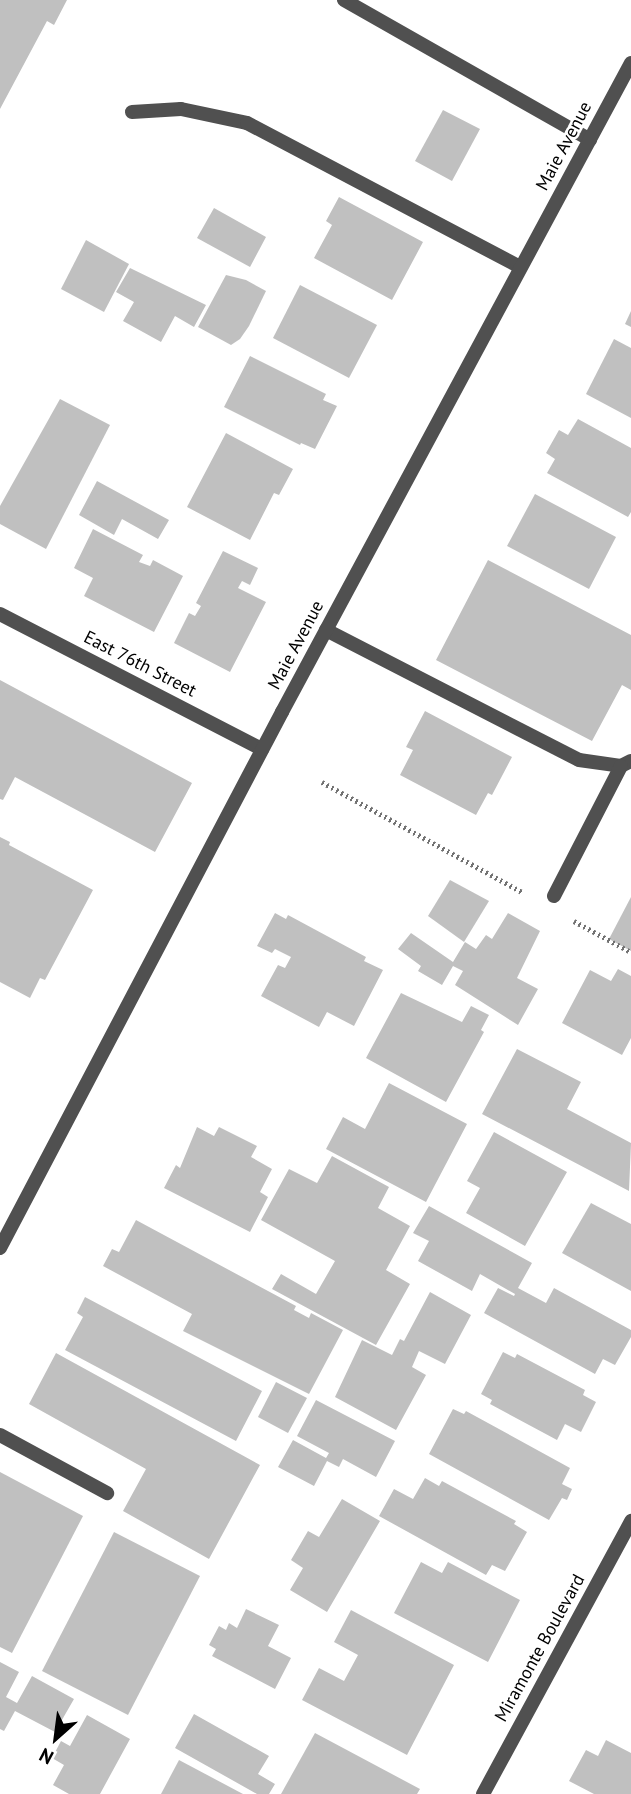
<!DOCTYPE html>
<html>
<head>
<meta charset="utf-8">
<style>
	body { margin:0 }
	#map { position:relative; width:631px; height:1794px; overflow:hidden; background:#fff; font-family:"PT Sans",sans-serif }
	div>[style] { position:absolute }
	.building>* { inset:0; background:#c0c0c0 }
	.path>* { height:4.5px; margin-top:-2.25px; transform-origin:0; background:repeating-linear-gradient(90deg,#727272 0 2px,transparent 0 5.5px) }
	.service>* { height:14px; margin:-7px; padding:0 7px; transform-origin:7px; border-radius:7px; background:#505050 }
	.minor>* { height:14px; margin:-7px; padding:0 7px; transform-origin:7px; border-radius:7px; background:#505050 }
	.tertiary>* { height:14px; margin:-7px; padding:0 7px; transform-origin:7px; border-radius:7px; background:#505050 }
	span { translate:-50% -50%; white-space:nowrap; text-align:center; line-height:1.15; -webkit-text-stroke:5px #fff; paint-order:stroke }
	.street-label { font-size:18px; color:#000 }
	.north { position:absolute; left:21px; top:1703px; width:70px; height:70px; -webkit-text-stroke:5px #fff; paint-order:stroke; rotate:208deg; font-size:19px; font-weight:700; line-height:28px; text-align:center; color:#000 }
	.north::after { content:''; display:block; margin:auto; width:24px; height:32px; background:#000; clip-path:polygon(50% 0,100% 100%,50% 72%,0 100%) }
</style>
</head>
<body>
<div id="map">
	<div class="building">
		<i style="clip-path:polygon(0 0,67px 0,54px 25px,47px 21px,0 109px)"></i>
		<i style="clip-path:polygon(443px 110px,480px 129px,452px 181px,415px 161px)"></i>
		<i style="clip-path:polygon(339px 197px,423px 242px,392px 300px,314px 258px,332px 225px,326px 221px)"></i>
		<i style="clip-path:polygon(214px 208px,266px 237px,250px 267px,197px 238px)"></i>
		<i style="clip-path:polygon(86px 240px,129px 264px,104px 312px,61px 289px)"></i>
		<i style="clip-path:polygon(130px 268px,206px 305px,194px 327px,175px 316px,161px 342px,123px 321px,134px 302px,116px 292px)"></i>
		<i style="clip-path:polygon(226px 275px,246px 280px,266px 291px,249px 326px,240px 339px,231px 345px,198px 327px)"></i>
		<i style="clip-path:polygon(300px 285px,377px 325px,349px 378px,273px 338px)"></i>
		<i style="clip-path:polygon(631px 311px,631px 327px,625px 324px)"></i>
		<i style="clip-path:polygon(614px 339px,631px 348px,631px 418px,586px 394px)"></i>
		<i style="clip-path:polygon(250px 356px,326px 394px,323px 400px,337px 406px,315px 449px,301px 443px,300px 445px,224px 407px)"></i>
		<i style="clip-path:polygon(60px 399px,110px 425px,46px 549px,0 524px,0 506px)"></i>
		<i style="clip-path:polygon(578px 419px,631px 448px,631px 512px,628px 517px,547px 473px,555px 459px,546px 453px,559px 430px,568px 435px)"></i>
		<i style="clip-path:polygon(226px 433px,293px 469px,279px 495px,274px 493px,250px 540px,187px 507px)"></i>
		<i style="clip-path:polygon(97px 481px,169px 520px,158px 539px,122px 519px,114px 535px,79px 515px)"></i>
		<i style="clip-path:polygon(535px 494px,616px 537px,589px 589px,507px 546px)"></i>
		<i style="clip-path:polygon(93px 529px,143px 555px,139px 562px,150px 566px,153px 560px,183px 576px,154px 632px,84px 596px,93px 578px,74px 568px)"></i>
		<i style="clip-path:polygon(223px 551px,258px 568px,250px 585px,242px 581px,238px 588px,266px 602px,230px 672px,174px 643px,189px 613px,195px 616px,201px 606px,196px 603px)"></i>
		<i style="clip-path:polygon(488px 560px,631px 635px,631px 690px,622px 685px,592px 741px,436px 660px)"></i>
		<i style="clip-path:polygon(0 680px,192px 783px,155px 852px,15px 777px,3px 800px,0 799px)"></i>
		<i style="clip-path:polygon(425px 711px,512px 757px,492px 795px,488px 793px,476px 815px,400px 775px,413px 750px,406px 747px)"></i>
		<i style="clip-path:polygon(0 837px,10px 842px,9px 845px,93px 890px,45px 980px,40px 978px,30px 998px,0 982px)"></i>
		<i style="clip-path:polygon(450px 880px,489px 901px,464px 942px,428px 916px)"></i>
		<i style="clip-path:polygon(631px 897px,631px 951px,609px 939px)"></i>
		<i style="clip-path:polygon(275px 913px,286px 919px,288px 915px,366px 957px,364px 961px,383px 970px,354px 1026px,327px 1012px,319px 1027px,261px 996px,278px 965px,285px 968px,291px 957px,275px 949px,272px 953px,257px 946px)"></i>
		<i style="clip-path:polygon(508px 913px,540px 931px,517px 978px,538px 989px,518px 1025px,455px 985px,463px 971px,453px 966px,442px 985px,418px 971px,421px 966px,398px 949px,411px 933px,453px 962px,465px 942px,476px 949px,486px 935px,492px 939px)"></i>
		<i style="clip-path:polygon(618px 969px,631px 976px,631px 1038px,622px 1055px,562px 1023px,590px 970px,611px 981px)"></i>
		<i style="clip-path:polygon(401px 993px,462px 1022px,471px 1006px,489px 1015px,481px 1030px,484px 1032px,446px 1102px,366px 1058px)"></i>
		<i style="clip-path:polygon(517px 1049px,581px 1082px,567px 1109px,631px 1143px,629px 1191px,482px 1114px)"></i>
		<i style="clip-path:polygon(389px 1083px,467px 1124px,426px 1202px,326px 1149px,343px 1117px,365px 1129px)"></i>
		<i style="clip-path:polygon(197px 1127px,214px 1136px,219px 1127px,257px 1146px,251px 1157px,272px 1169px,260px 1192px,268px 1197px,250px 1232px,164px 1188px,176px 1165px,180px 1168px)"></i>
		<i style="clip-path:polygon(494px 1132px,567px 1172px,525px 1246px,466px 1213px,480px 1188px,467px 1181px)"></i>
		<i style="clip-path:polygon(332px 1156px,389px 1187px,378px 1208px,410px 1226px,386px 1270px,410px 1284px,376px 1345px,272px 1289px,281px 1274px,316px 1294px,335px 1261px,261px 1220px,289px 1169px,317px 1183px)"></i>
		<i style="clip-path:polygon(591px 1203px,631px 1224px,631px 1291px,562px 1253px)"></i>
		<i style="clip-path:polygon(429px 1206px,532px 1263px,518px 1288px,546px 1303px,554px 1288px,631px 1330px,631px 1337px,615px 1365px,603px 1359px,595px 1374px,484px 1313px,498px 1288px,514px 1296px,515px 1294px,480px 1274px,472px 1291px,418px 1261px,429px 1241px,413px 1233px)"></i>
		<i style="clip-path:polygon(136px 1220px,296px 1306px,294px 1310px,309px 1318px,311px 1313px,343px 1330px,309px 1394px,183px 1331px,192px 1314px,103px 1266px,112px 1249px,119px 1252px)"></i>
		<i style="clip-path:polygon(430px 1292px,471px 1315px,445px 1364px,419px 1351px,412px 1367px,426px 1375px,396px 1430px,335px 1397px,362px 1340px,392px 1355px,400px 1339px,404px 1341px)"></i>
		<i style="clip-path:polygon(85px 1297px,262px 1391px,236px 1441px,65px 1350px,83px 1317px,77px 1313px)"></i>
		<i style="clip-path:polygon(503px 1352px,515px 1358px,517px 1354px,585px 1390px,583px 1395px,596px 1402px,581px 1432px,565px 1424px,557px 1440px,490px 1404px,492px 1400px,481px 1394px)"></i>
		<i style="clip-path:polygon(56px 1353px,260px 1465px,209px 1559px,123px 1511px,146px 1469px,29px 1404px)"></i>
		<i style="clip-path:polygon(276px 1382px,307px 1398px,288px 1433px,258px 1417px)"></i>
		<i style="clip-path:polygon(316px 1400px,395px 1441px,376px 1477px,343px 1459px,339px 1467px,327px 1461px,314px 1486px,278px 1467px,293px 1440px,326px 1458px,329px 1453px,297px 1436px)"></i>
		<i style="clip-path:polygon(453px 1409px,464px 1414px,466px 1411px,570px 1468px,562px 1484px,572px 1489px,567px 1500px,562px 1498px,549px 1520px,429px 1454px)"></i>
		<i style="clip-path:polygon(0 1472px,83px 1516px,12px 1653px,0 1647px)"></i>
		<i style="clip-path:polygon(425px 1478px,439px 1486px,442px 1481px,516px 1521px,514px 1524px,527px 1532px,505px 1571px,492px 1565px,486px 1575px,379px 1516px,394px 1489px,413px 1499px)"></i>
		<i style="clip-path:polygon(342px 1499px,380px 1521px,327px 1612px,290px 1590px,303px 1568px,291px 1560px,308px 1531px,319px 1537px)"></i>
		<i style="clip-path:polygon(114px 1532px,200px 1576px,128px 1715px,42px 1671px)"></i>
		<i style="clip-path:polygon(421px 1562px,442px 1573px,448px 1562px,520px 1600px,488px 1662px,394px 1613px)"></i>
		<i style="clip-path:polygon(246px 1609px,279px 1625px,268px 1646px,291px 1658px,275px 1689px,212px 1656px,216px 1649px,209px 1645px,219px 1626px,226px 1630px,229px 1623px,237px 1628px)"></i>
		<i style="clip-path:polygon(351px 1610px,454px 1665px,407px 1755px,302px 1700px,319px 1668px,344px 1681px,358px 1655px,334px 1642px)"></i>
		<i style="clip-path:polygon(0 1662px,19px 1672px,6px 1697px,17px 1703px,32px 1676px,74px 1699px,55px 1732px,15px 1711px,4px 1731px,0 1729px)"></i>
		<i style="clip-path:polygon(194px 1714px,269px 1756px,258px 1774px,275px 1784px,269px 1794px,257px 1794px,175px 1748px)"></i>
		<i style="clip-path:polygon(87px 1715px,130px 1739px,100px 1794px,69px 1794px,53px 1785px,64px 1765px,52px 1758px,61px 1741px,70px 1746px)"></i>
		<i style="clip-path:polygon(315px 1733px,420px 1789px,417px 1794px,281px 1794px)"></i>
		<i style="clip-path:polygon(606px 1740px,631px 1753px,631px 1794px,594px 1794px,569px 1781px,586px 1750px,598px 1756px)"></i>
		<i style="clip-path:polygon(179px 1760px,243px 1794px,161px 1794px)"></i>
	</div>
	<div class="path">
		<i style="left:322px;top:782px;width:230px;rotate:28.8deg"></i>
		<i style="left:574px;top:921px;width:65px;rotate:28.5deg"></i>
	</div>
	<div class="service">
		<i style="left:344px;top:0;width:283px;rotate:29.6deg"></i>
		<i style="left:132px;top:112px;width:49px;rotate:-3.5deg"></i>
		<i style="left:181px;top:109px;width:67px;rotate:12deg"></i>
		<i style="left:247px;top:123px;width:309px;rotate:27.8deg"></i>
		<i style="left:326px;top:630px;width:284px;rotate:27.2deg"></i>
		<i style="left:579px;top:760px;width:42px;rotate:8.1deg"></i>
		<i style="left:621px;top:766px;width:11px;rotate:-27deg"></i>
		<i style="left:554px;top:896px;width:146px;rotate:-62.7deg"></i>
		<i style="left:0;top:1435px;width:122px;rotate:28.5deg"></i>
	</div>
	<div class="minor">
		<i style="left:0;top:614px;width:295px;rotate:27.3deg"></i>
		<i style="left:483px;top:1794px;width:311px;rotate:-61.5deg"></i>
	</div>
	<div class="tertiary">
		<i style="left:0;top:1248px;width:606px;rotate:-62.25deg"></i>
		<i style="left:282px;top:712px;width:737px;rotate:-61.73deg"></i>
	</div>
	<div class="street-label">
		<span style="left:564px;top:146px;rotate:-62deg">Maie Avenue</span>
		<span style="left:296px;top:645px;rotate:-62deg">Maie Avenue</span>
		<span style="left:140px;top:664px;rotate:27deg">East 76th Street</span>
		<span style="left:540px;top:1648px;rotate:-61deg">Miramonte Boulevard</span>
	</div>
	<div class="north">N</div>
</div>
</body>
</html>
